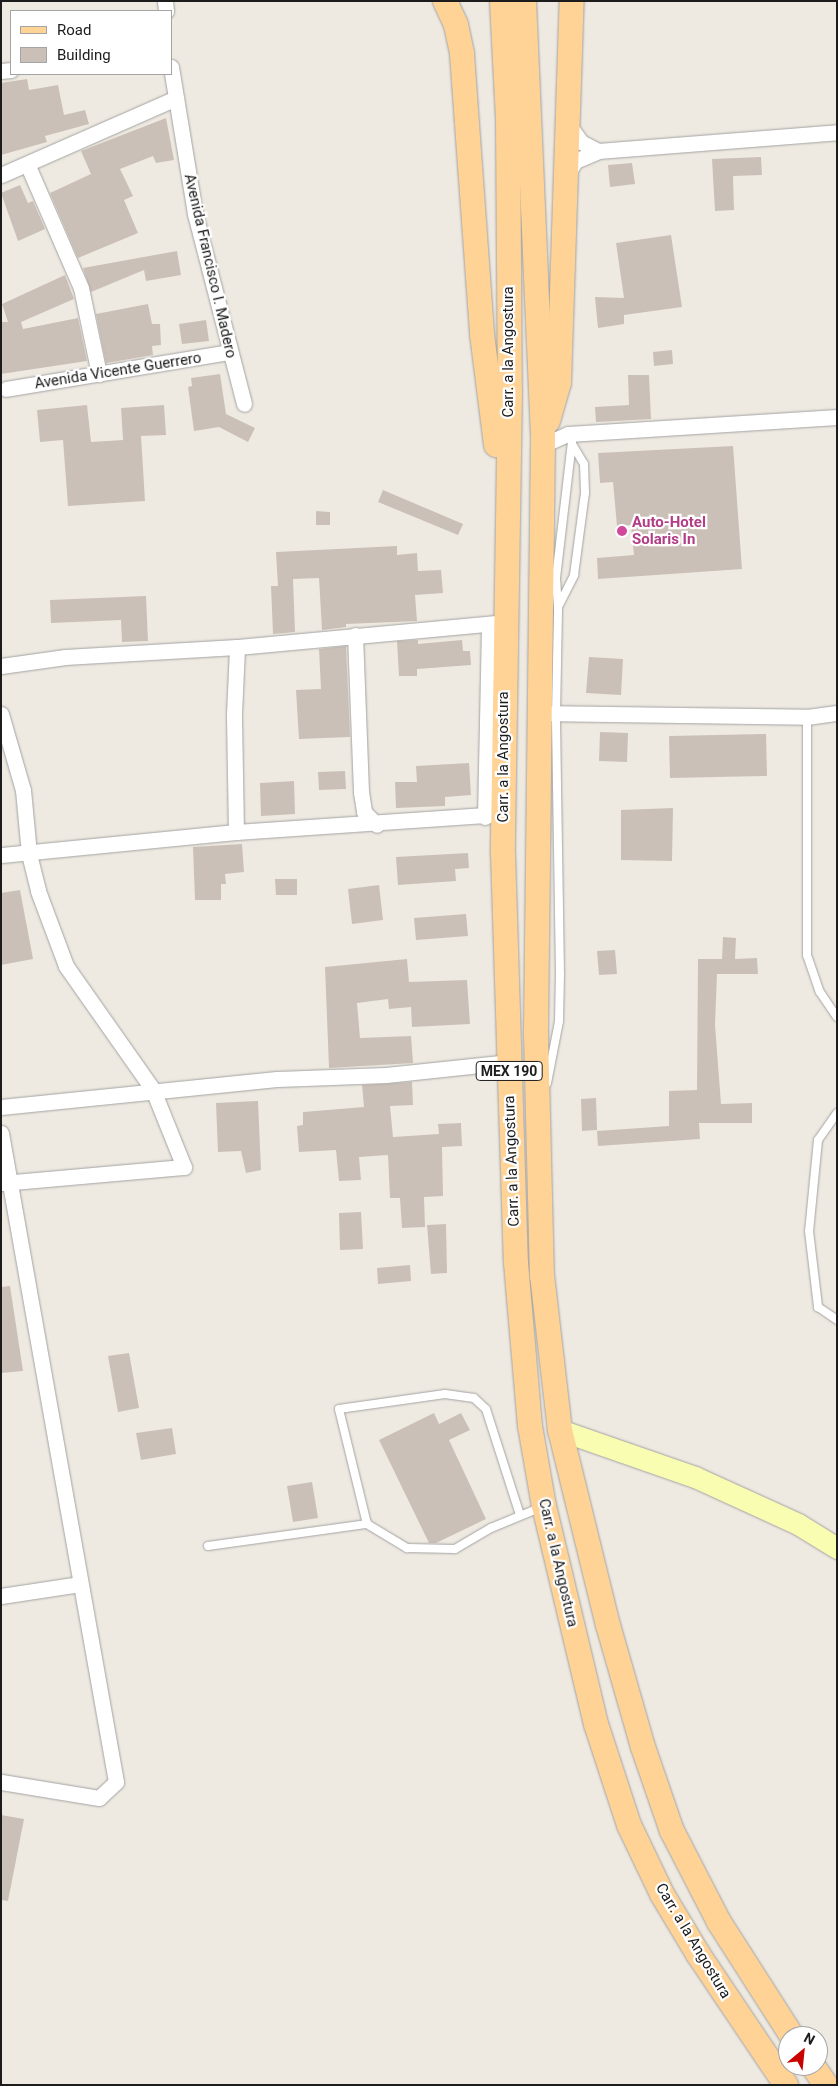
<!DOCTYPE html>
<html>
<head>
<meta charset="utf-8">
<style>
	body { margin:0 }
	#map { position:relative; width:838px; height:2086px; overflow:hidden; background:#efeae1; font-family:Roboto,sans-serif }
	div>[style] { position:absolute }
	.building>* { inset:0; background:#cbc0b7 }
	.roads { filter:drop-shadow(0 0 1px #a3a3a3) drop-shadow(0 0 1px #a3a3a3) }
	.lane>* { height:8px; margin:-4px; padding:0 4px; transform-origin:4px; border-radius:4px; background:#fff }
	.street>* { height:15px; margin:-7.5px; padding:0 7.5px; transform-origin:7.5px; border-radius:7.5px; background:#fff }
	.secondary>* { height:21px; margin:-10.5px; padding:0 10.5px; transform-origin:10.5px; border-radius:10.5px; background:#f9fdb1 }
	.primary>* { height:24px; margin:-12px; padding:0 12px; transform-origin:12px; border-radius:12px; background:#ffd296 }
	.dots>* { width:14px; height:14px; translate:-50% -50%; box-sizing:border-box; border:2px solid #fff; border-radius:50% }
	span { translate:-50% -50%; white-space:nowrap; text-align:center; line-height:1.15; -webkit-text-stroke:4.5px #fff; paint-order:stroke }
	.shield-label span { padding:1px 4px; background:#fff; border:1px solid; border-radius:4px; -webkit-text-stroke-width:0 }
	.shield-label { font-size:14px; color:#1c1c1c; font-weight:700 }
	.street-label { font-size:15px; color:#1c1c1c }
	.hotel-label { font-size:15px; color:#b23c85; font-weight:700 }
	.left { translate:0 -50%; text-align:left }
	.frame { position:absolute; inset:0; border:2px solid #1c1c1c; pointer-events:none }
	.legend { position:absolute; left:10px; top:10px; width:162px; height:65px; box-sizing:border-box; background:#fff; border:1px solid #a4a4a4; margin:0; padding:6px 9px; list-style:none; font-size:15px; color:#1c1c1c }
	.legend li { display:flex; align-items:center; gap:10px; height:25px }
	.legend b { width:25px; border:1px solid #a4a4a4 }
	.north { position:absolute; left:778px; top:2026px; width:50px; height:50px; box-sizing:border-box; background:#fff; border:1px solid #a4a4a4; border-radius:50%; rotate:28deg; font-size:14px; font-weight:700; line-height:20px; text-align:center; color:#1c1c1c }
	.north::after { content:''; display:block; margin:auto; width:18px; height:22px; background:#c90100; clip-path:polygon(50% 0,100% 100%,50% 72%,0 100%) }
</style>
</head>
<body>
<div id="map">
	<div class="building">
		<i style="clip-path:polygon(27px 79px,29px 90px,58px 85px,64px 115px,85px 110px,89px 124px,45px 136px,47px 142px,1px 155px,1px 83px)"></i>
		<i style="clip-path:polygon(166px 118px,174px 160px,156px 163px,153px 156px,120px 169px,133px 196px,124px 200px,138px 233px,78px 258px,50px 193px,91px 174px,81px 151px)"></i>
		<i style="clip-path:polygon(761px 157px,762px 175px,733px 176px,734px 210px,715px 211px,712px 159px)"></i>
		<i style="clip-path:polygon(632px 163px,635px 184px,610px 187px,608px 165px)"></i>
		<i style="clip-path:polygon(20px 185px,28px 203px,33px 201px,45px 229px,18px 241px,1px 193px)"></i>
		<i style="clip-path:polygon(671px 235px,682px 307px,624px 315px,624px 324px,598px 328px,595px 297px,624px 298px,616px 243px)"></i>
		<i style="clip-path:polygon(177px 251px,181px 275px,146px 281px,144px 270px,91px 292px,83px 268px)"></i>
		<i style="clip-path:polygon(65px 275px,74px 299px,21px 322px,23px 329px,78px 318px,87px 361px,1px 374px,1px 322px,8px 322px,2px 304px)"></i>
		<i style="clip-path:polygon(148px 304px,152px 324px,160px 324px,161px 345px,152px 346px,153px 355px,106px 363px,96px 314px)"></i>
		<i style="clip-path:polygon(206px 320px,209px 341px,182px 344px,179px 324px)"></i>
		<i style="clip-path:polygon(672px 350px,673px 364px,654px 366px,653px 352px)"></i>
		<i style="clip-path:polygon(220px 374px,226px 414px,255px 428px,248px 442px,219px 427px,194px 431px,188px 387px,192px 386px,191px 378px)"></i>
		<i style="clip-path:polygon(628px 375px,649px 375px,651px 419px,596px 422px,595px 407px,629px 405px)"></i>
		<i style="clip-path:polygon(87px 405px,91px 442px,123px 440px,121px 408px,164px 405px,166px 435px,141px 436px,145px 501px,68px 506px,63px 440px,40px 442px,37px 410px)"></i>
		<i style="clip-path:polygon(733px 446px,742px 569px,598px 579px,597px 558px,634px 555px,631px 525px,617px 526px,613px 482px,600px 483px,598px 453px)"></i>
		<i style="clip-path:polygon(383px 490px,463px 524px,458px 535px,378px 502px)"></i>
		<i style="clip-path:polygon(316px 511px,330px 512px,330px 525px,316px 525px)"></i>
		<i style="clip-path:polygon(397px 546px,397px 555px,417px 553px,418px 571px,441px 570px,443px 593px,415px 595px,417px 621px,346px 624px,346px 627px,322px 630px,319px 578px,293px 579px,295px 632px,273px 634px,271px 586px,278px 586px,276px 552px)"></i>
		<i style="clip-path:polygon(146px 596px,148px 641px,122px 642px,121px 620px,51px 623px,50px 600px)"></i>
		<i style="clip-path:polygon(418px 640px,418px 644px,462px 640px,463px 651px,470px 651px,471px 665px,417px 669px,417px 676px,399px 676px,397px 641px)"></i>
		<i style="clip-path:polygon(346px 646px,350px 737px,299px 739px,296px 690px,321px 689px,319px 649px)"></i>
		<i style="clip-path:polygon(589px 657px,623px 659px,621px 695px,586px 693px)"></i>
		<i style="clip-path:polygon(600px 732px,628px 733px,627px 762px,599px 761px)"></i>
		<i style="clip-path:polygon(766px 734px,767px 776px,670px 778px,669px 736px)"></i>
		<i style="clip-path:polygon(469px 763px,471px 795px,445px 797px,445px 806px,396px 808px,395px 782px,417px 782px,416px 766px)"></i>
		<i style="clip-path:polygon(345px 771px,346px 789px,319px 790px,318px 772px)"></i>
		<i style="clip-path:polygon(294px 781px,295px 814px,261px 816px,260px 783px)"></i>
		<i style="clip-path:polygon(673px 808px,672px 861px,621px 860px,621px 810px)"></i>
		<i style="clip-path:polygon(242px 844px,244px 872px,225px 874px,226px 884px,221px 884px,221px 900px,195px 900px,193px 847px)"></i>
		<i style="clip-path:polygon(468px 853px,469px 868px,455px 869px,456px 881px,398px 885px,396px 857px)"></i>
		<i style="clip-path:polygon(275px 879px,297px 879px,297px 895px,276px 895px)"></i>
		<i style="clip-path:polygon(379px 885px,383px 920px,352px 924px,348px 889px)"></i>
		<i style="clip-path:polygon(20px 890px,33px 959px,1px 965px,1px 893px)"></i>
		<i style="clip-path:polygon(466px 914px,468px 936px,416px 940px,414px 918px)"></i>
		<i style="clip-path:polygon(723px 937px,736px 938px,735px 959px,757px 958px,758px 974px,717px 974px,715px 1025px,721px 1104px,752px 1103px,752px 1123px,699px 1123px,700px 1139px,598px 1146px,597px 1131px,669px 1126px,669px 1091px,697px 1090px,698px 959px,722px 959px)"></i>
		<i style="clip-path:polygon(615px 950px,617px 974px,599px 975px,597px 951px)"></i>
		<i style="clip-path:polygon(407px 959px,409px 982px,467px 980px,470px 1024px,412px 1027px,411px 1007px,389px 1009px,388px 999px,357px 1003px,360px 1038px,411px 1036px,413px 1063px,329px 1068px,325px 967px)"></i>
		<i style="clip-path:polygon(412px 1082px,413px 1105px,390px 1106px,393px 1137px,439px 1134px,438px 1124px,461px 1123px,462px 1146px,442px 1147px,443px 1196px,424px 1197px,425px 1227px,402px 1228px,400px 1198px,390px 1198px,388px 1155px,359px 1157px,361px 1180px,339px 1181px,336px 1150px,299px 1152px,297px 1126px,303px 1125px,303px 1112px,364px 1107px,362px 1085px)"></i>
		<i style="clip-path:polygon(596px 1098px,597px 1130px,582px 1131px,581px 1099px)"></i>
		<i style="clip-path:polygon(258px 1101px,261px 1170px,246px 1173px,241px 1151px,218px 1152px,216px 1103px)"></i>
		<i style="clip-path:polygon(361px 1212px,363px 1249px,340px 1250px,339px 1213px)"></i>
		<i style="clip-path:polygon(446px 1224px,447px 1273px,431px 1274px,427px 1225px)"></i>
		<i style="clip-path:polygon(410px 1265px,411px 1281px,378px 1284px,377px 1268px)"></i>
		<i style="clip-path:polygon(10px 1286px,23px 1371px,1px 1373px,1px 1287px)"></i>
		<i style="clip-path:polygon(129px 1353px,139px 1408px,118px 1412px,108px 1356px)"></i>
		<i style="clip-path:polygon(434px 1413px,439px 1424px,461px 1413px,470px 1430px,449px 1440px,486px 1519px,436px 1543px,429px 1543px,379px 1440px)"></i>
		<i style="clip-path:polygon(172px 1428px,176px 1454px,141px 1460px,136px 1433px)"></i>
		<i style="clip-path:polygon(312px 1482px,318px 1518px,293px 1522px,287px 1486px)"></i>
		<i style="clip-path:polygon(1px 1815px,24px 1819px,8px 1901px,1px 1900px)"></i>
	</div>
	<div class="roads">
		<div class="lane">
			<i style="left:558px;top:607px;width:29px;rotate:-94deg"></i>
			<i style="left:556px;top:578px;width:137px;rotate:-83.3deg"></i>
			<i style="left:807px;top:717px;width:238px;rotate:90deg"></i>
			<i style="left:807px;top:955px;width:39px;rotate:71deg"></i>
			<i style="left:820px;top:992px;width:30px;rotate:56deg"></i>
			<i style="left:547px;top:1083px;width:63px;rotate:-79deg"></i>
			<i style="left:559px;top:1021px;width:46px;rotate:-88.8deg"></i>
			<i style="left:560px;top:975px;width:260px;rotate:-90.9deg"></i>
			<i style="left:556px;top:715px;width:108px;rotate:-88.9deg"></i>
			<i style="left:558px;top:607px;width:36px;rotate:-63deg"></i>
			<i style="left:574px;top:575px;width:83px;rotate:-82.4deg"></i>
			<i style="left:585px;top:493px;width:29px;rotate:-92deg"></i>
			<i style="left:584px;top:464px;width:23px;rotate:-121deg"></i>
			<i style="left:837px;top:1113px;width:33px;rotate:125deg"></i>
			<i style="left:818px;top:1140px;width:91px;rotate:95.6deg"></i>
			<i style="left:809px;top:1231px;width:77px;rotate:83.2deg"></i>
			<i style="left:818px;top:1307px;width:23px;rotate:34deg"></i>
			<i style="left:367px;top:1524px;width:118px;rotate:-103.7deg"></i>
			<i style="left:339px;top:1409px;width:107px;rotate:-8.1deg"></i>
			<i style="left:445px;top:1394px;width:29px;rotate:8deg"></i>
			<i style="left:474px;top:1398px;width:16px;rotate:43deg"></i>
			<i style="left:486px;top:1409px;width:111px;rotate:72.2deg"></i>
			<i style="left:208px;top:1546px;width:161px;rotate:-7.9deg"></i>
			<i style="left:367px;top:1524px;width:47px;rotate:31deg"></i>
			<i style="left:407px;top:1548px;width:48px;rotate:1.2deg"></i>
			<i style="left:455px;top:1549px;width:42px;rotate:-30.3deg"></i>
			<i style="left:491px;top:1528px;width:55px;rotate:-22.4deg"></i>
		</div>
		<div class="street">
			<i style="left:165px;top:1px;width:10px;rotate:84deg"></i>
			<i style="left:171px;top:67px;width:149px;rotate:80.7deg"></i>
			<i style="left:195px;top:214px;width:196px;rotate:75.5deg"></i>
			<i style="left:1px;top:71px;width:10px;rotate:-6deg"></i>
			<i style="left:568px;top:124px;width:22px;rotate:54deg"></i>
			<i style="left:581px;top:142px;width:19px;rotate:28deg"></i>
			<i style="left:598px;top:151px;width:240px;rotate:-4.5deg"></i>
			<i style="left:28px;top:166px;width:133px;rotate:66.5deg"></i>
			<i style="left:81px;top:288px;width:88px;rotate:78.2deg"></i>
			<i style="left:1px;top:175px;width:191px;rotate:-23.7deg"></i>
			<i style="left:567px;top:175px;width:16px;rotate:-60deg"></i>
			<i style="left:575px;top:161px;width:25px;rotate:-23deg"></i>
			<i style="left:6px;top:389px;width:227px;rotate:-9.4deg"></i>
			<i style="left:543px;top:445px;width:27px;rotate:-24deg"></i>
			<i style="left:568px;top:434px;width:270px;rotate:-3.6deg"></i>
			<i style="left:355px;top:635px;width:157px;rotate:87.8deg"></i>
			<i style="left:361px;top:792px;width:20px;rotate:81deg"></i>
			<i style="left:364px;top:812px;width:18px;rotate:45deg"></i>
			<i style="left:1px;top:666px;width:65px;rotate:-8deg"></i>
			<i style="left:65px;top:657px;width:172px;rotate:-3.3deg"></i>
			<i style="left:237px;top:647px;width:269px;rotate:-5.3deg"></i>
			<i style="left:537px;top:713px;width:270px;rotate:0.8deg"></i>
			<i style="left:807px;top:717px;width:30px;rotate:-8deg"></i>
			<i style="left:1px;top:714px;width:79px;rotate:73.9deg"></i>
			<i style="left:23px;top:790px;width:64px;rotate:84.6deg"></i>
			<i style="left:29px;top:854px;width:38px;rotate:76deg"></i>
			<i style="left:38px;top:891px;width:80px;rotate:69.5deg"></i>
			<i style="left:66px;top:966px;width:151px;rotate:54.9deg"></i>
			<i style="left:153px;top:1090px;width:83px;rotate:68.1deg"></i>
			<i style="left:184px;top:1167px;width:184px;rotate:175deg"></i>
			<i style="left:485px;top:817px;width:192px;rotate:-88.8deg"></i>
			<i style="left:236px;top:832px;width:118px;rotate:-91deg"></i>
			<i style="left:234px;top:714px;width:67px;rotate:-87.4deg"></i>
			<i style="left:1px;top:855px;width:236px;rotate:-5.6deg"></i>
			<i style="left:236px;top:832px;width:268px;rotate:-3.9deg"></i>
			<i style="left:1px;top:1107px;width:277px;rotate:-5.8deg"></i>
			<i style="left:277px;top:1079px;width:109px;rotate:-2.1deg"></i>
			<i style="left:386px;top:1075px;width:124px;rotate:-6deg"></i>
			<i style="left:1px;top:1133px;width:659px;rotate:79.95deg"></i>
			<i style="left:116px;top:1782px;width:23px;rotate:137deg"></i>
			<i style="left:99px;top:1798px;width:99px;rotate:-170.7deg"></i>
			<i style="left:1px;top:1596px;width:80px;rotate:-8.6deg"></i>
		</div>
		<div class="secondary">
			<i style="left:560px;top:1430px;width:143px;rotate:19.2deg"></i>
			<i style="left:695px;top:1477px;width:113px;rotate:24.5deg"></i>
			<i style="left:798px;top:1524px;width:46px;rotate:31.6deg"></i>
		</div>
		<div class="primary">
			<i style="left:445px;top:1px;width:26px;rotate:65deg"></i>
			<i style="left:456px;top:25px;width:30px;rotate:78deg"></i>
			<i style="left:462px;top:54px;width:281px;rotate:85.9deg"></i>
			<i style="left:482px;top:334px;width:112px;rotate:82.8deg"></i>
			<i style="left:502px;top:1px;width:119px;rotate:87.1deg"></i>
			<i style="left:508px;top:120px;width:272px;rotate:89.6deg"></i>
			<i style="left:510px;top:392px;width:461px;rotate:90.9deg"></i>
			<i style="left:503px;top:853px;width:410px;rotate:88.2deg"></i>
			<i style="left:516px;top:1263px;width:164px;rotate:85.1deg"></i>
			<i style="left:530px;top:1426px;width:81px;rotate:80.1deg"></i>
			<i style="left:544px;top:1506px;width:224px;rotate:76.6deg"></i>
			<i style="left:596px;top:1724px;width:106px;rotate:71.9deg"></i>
			<i style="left:629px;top:1825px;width:76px;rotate:64.4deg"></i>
			<i style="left:662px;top:1894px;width:70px;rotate:59deg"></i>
			<i style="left:698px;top:1954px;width:158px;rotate:56.1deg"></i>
			<i style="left:524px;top:1px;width:438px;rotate:87.5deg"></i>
			<i style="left:543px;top:439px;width:594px;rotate:90.68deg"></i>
			<i style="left:536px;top:1033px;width:242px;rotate:88.6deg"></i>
			<i style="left:542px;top:1275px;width:156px;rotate:83.4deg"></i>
			<i style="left:560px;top:1430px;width:201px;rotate:76.2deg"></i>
			<i style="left:608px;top:1625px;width:127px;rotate:74deg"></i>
			<i style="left:643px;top:1747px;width:89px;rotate:71deg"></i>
			<i style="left:672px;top:1831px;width:102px;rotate:62.7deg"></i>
			<i style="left:719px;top:1922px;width:135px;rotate:57.4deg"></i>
			<i style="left:548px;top:421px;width:40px;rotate:-74deg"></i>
			<i style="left:559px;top:383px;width:382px;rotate:-88.1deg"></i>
			<i style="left:813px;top:2066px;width:23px;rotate:56deg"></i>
		</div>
	</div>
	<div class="dots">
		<i style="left:622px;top:531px;background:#d1479c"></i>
	</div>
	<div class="shield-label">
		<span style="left:509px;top:1071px">MEX 190</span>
	</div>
	<div class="street-label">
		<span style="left:210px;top:266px;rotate:77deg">Avenida Francisco I. Madero</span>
		<span style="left:509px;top:352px;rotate:-90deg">Carr. a la Angostura</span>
		<span style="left:118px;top:371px;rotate:-9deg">Avenida Vicente Guerrero</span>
		<span style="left:504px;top:757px;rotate:-90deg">Carr. a la Angostura</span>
		<span style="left:512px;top:1161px;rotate:-92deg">Carr. a la Angostura</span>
		<span style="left:558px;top:1563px;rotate:77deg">Carr. a la Angostura</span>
		<span style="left:693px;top:1941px;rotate:59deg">Carr. a la Angostura</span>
	</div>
	<div class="hotel-label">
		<span class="left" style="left:632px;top:531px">Auto-Hotel<br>Solaris In</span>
	</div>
	<div class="frame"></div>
	<ul class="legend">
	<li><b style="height:6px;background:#ffd296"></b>Road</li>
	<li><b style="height:14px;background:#cbc0b7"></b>Building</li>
	</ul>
	<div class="north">N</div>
</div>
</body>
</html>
